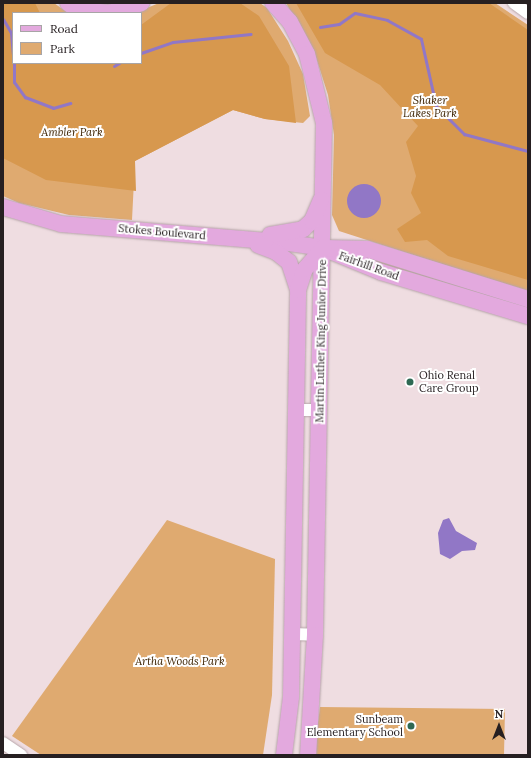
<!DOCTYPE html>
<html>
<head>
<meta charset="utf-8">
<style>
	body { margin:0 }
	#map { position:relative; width:531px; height:758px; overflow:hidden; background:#efdde1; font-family:Lora,serif }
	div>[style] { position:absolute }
	.green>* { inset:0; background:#dfaa70 }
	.forest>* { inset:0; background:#d7984e }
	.water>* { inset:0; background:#9177c6 }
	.round { border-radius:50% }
	.stream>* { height:3px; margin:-1.5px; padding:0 1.5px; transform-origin:1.5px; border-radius:1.5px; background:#9177c6 }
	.roads { filter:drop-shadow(0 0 1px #b6a5a9) drop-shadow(0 0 1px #b6a5a9) }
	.minor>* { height:12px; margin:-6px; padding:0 6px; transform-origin:6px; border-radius:6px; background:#fff }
	.major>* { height:16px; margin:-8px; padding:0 8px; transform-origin:8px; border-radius:8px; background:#e3a9de }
	.dots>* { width:11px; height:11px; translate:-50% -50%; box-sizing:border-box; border:2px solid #fff; border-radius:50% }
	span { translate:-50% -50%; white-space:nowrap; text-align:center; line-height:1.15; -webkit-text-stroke:4px #fff; paint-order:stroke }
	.park-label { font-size:11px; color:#3f2504; font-style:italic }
	.street-label { font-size:11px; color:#261f21 }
	.poi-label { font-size:11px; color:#261f21 }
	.left { translate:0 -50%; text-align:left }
	.right { translate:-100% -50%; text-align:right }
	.frame { position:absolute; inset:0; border:4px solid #261f21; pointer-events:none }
	.legend { position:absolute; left:12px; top:12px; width:130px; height:52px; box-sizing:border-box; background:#fff; border:1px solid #a8a5a6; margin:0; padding:5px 7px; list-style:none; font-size:12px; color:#261f21 }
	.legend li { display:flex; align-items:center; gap:8px; height:20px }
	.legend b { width:20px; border:1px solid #a8a5a6 }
	.north { position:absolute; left:479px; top:706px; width:40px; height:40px; -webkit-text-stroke:3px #fff; paint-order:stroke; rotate:0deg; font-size:11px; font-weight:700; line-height:16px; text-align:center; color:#261f21 }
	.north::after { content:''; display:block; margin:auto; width:14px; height:18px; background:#261f21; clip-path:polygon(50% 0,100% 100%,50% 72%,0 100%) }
</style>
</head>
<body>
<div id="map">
	<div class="green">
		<i style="clip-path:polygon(3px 3px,54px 3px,68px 13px,13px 13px,13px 63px,141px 63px,141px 13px,135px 13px,159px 3px,260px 3px,267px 8px,288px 41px,303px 74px,310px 116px,303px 123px,265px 119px,233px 110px,135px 161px,132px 220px,69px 215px,19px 203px,3px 196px)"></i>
		<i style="clip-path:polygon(286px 3px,495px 3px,528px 25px,528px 292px,339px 231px,332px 215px,334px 135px,328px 95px,314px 51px)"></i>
		<i style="clip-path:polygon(372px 258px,504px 299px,505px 301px,371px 261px)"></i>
		<i style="clip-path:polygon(167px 520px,275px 559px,272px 695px,263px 755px,41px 755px,12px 736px)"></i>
		<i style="clip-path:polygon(320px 707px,505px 709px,504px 755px,314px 755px)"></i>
	</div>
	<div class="forest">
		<i style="clip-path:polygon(3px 3px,35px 3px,40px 13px,13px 13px,13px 63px,141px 63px,141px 25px,171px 3px,240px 3px,259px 16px,289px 66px,296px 123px,265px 119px,233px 110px,135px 161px,136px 191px,46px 180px,3px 158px)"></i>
		<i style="clip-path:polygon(296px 3px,489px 3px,528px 30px,528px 280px,448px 256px,427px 240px,405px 242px,397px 229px,421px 213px,411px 193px,416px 176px,406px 142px,418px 126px,380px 85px,325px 53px)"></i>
	</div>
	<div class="water">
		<i class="round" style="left:347px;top:184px;width:34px;height:34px"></i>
		<i style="clip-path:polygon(449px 518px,456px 531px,477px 543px,475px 550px,462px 551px,450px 559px,440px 554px,438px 533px,443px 520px)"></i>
	</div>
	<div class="stream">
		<i style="left:3px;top:19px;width:16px;rotate:60deg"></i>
		<i style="left:11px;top:33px;width:21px;rotate:85deg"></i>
		<i style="left:320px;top:27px;width:19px;rotate:-9deg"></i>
		<i style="left:339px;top:24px;width:19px;rotate:-35deg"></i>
		<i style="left:355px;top:13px;width:33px;rotate:12deg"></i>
		<i style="left:387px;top:20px;width:39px;rotate:29deg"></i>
		<i style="left:421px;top:39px;width:69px;rotate:77.4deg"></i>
		<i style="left:436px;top:106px;width:40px;rotate:45deg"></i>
		<i style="left:464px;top:134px;width:66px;rotate:14.9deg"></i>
		<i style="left:141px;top:53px;width:34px;rotate:-19deg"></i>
		<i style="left:173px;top:42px;width:78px;rotate:-5.9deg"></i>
		<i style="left:14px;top:63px;width:19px;rotate:90deg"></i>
		<i style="left:14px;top:82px;width:19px;rotate:54deg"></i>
		<i style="left:25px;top:97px;width:30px;rotate:21deg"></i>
		<i style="left:53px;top:108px;width:18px;rotate:-16deg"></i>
		<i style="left:114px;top:66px;width:6px;rotate:-31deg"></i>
	</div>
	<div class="roads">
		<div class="minor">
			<i style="left:514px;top:3px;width:17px;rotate:36deg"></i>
			<i style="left:297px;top:410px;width:23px"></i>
			<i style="left:292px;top:634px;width:23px;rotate:2deg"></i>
			<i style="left:3px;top:743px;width:22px;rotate:34deg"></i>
		</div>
		<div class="major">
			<i style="left:68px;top:3px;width:11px;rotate:38deg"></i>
			<i style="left:77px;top:10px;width:32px;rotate:5deg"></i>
			<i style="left:109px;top:13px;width:34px;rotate:-17deg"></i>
			<i style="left:273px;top:3px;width:25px;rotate:48deg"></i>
			<i style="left:290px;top:22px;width:36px;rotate:62deg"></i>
			<i style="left:307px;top:54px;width:71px;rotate:76.2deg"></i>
			<i style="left:324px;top:123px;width:512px;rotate:91.01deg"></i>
			<i style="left:315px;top:635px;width:120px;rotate:93.3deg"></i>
			<i style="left:3px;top:207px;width:60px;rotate:16.3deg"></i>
			<i style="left:61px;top:224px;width:222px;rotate:4.7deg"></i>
			<i style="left:282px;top:242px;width:41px;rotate:8.3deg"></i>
			<i style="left:323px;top:248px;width:63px;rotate:22.5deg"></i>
			<i style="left:381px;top:272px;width:153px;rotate:16.7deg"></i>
			<i style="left:270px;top:235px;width:34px;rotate:-10deg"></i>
			<i style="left:303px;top:229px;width:12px;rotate:-42deg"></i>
			<i style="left:312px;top:221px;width:23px;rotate:-67deg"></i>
			<i style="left:258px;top:245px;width:19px;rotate:21deg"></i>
			<i style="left:276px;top:252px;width:16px;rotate:38deg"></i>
			<i style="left:289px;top:262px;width:28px;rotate:72deg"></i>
			<i style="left:325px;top:248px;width:42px;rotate:1.4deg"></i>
			<i style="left:367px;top:249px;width:169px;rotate:17.3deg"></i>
			<i style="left:284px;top:755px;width:58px;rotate:-83.1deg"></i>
			<i style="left:291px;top:697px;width:407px;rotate:-89deg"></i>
			<i style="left:298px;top:290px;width:22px;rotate:-72deg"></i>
			<i style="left:305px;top:269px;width:28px;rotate:-49deg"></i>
		</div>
	</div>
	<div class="dots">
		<i style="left:410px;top:382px;background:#2e6953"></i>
		<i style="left:411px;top:726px;background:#2e6953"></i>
	</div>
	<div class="park-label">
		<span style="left:430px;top:107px">Shaker<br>Lakes Park</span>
		<span style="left:72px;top:132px">Ambler Park</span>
		<span style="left:180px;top:661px">Artha Woods Park</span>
	</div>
	<div class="street-label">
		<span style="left:162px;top:232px;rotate:5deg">Stokes Boulevard</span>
		<span style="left:369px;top:266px;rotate:20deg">Fairhill Road</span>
		<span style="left:321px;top:341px;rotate:-89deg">Martin Luther King Junior Drive</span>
	</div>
	<div class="poi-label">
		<span class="left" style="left:419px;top:382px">Ohio Renal<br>Care Group</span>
		<span class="right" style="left:403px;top:726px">Sunbeam<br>Elementary School</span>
	</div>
	<div class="frame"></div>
	<ul class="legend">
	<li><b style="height:5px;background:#e3a9de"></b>Road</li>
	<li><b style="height:11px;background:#dfaa70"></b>Park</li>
	</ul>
	<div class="north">N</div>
</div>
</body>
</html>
